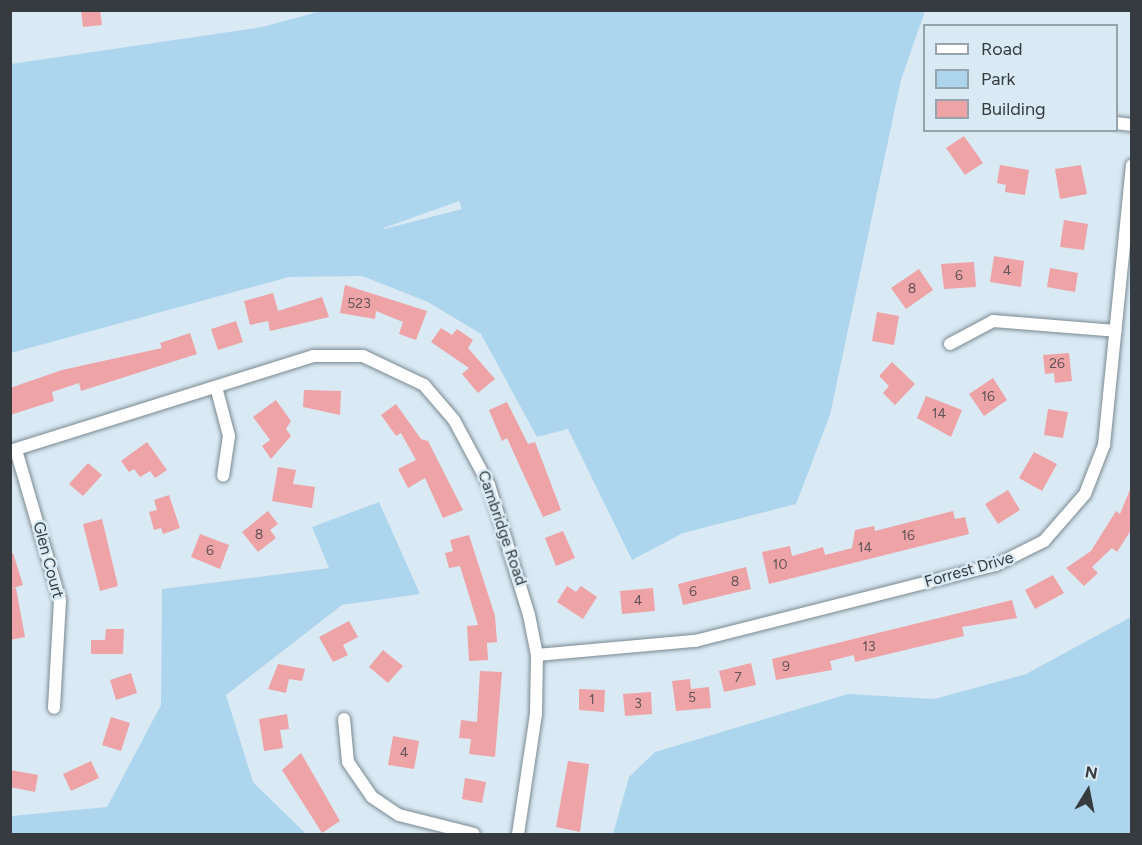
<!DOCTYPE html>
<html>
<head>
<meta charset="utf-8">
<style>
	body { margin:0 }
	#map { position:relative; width:1142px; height:845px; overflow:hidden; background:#daeaf4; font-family:Figtree,sans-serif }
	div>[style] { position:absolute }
	.green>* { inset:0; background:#add6ee }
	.building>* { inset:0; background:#eea3a6 }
	.roads { filter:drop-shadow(0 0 2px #7a8891) drop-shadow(0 0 2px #7a8891) }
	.street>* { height:12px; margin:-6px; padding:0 6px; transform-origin:6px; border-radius:6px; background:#fff }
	span { translate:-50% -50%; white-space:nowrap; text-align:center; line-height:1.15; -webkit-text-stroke:5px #daeaf4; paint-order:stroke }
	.number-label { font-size:14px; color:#635559 }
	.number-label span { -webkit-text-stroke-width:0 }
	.street-label { font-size:16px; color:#353b3f }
	.frame { position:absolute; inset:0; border:12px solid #353b3f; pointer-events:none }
	.legend { position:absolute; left:923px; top:24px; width:195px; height:108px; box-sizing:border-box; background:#daeaf4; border:2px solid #98a4ac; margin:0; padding:8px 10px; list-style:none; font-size:18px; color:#353b3f }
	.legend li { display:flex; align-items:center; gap:12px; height:30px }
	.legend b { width:30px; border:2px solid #98a4ac }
	.north { position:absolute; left:1058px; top:761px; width:60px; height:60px; -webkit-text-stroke:4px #daeaf4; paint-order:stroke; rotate:10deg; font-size:16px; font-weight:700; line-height:24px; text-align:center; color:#353b3f }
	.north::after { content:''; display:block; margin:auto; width:21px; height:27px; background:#353b3f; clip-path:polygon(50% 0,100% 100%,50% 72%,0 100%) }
</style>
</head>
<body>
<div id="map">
	<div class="green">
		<i style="clip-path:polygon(evenodd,325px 10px,925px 11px,901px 80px,830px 415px,796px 504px,683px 533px,632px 560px,568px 429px,537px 437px,481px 334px,428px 302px,362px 276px,289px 277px,11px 353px,11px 64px,262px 27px,325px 10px,459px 201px,462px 209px,384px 229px,384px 228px,459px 201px)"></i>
		<i style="clip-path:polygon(379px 502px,420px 594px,342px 605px,226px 695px,253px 782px,306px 834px,11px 834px,11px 816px,107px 807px,161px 705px,162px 589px,329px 568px,312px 527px)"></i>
		<i style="clip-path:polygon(1131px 617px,1131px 834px,613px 834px,629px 777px,655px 752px,848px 694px,934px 699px,1026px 674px)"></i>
	</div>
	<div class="building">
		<i style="clip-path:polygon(81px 10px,100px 10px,102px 25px,83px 27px)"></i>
		<i style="clip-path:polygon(964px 136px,983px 163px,965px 175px,946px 148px)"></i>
		<i style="clip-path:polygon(1000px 165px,1029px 170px,1025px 195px,1005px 192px,1006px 185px,997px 183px)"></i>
		<i style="clip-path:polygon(1081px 165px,1087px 194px,1060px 199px,1055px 169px)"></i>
		<i style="clip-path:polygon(1064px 220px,1088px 224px,1084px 250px,1060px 247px)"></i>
		<i style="clip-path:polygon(994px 256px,1024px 261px,1021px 287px,990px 282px)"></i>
		<i style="clip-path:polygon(974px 262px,976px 287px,944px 289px,941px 264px)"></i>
		<i style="clip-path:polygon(1050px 268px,1078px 273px,1075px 292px,1047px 287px)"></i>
		<i style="clip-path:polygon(919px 269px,933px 290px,906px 309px,891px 288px)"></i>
		<i style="clip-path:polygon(345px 285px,427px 311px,416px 340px,399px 334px,403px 322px,376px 311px,375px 319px,340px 313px)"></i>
		<i style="clip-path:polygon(273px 293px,278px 311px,322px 297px,329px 317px,270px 331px,268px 321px,250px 325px,244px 301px)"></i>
		<i style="clip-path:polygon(877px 312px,899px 316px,894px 345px,872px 341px)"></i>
		<i style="clip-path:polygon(236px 321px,243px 342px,218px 350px,211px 329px)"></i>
		<i style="clip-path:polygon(441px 328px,452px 335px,457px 329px,473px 340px,468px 348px,495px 379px,478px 393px,462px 374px,469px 368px,431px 342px)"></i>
		<i style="clip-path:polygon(190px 333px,197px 354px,81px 391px,79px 383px,52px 392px,54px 401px,10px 415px,10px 388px,62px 370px,162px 348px,160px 343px)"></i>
		<i style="clip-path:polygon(1069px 353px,1072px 381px,1055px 383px,1054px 373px,1045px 374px,1043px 355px)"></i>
		<i style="clip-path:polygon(892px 362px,915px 384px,895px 405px,883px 393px,889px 386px,879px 376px)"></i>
		<i style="clip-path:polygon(993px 378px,1007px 400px,984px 416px,969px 394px)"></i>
		<i style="clip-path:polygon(304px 390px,341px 391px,340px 415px,303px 407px)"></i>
		<i style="clip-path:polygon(926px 396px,962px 410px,951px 437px,917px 418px)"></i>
		<i style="clip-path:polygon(276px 400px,291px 421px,286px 429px,291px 436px,271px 459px,262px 446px,270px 440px,253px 417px)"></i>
		<i style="clip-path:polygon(507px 402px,528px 444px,535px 442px,561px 510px,543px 517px,507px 438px,502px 441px,489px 410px)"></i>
		<i style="clip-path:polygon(396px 404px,421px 439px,428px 441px,463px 510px,443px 518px,425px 478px,408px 488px,398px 469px,416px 460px,401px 433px,396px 436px,381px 415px)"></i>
		<i style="clip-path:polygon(1048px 409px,1068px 412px,1063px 438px,1044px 435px)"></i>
		<i style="clip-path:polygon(147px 442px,167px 470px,155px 478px,150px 471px,140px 477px,134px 469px,129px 472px,121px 461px)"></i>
		<i style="clip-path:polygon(1034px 452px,1057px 464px,1042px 491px,1019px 478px)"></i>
		<i style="clip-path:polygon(88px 463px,102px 475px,83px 496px,69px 484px)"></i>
		<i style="clip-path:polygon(278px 467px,296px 470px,293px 484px,315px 487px,312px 508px,272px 501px)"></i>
		<i style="clip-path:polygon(1131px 487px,1131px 530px,1117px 552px,1112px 548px,1092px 567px,1098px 573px,1084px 586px,1066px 568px,1091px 551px,1116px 511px,1120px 514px)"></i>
		<i style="clip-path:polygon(1008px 490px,1020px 510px,998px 524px,985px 504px)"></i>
		<i style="clip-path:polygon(169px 495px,180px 528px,163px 534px,161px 528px,154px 530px,149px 512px,157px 510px,154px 500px)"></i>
		<i style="clip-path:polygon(268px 511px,278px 524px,270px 530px,276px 538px,258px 552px,242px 532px)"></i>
		<i style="clip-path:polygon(953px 511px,955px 519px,965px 517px,969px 534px,769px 584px,762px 552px,790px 546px,792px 556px,823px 547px,825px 555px,852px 548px,855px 530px,874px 526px,875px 531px)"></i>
		<i style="clip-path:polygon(102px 519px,118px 586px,100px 591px,83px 524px)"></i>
		<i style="clip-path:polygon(563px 531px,575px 558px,556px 566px,545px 538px)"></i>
		<i style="clip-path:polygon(200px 534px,229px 545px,220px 569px,191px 557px)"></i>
		<i style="clip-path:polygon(469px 535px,495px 616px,497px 642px,487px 643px,488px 660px,469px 661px,467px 626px,478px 625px,460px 566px,449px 568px,445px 553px,453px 551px,450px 540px)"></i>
		<i style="clip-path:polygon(13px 553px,23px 585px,10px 589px,10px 554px)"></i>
		<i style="clip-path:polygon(746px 567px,751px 589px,683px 605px,678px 584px)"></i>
		<i style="clip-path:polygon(1053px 575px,1064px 593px,1035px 609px,1025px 590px)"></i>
		<i style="clip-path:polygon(567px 586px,576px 592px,581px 586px,597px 597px,583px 619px,557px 602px)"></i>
		<i style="clip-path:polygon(16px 588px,25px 637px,10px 640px,10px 589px)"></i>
		<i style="clip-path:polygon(653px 588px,655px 611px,622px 614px,620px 591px)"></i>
		<i style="clip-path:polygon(1012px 600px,1017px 618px,962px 627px,964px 636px,855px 662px,854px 655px,830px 661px,832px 670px,776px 680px,772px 659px)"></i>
		<i style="clip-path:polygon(349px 621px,358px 637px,343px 645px,348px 655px,333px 662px,319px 637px)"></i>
		<i style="clip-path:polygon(106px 629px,124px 629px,123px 654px,91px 654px,91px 640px,105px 640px)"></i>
		<i style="clip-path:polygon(383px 650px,403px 666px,388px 683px,369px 667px)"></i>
		<i style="clip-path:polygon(751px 663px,756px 685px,724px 692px,719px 671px)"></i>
		<i style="clip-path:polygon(278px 664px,305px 669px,302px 681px,289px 679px,286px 693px,268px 689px)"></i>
		<i style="clip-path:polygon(480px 671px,502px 672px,495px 757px,469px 754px,471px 739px,459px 738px,461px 720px,477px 722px)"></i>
		<i style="clip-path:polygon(131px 673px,137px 693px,116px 700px,110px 680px)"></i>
		<i style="clip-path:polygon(690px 679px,691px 689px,709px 687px,711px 708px,676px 711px,672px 681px)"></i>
		<i style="clip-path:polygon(579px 689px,605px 690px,604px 712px,579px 710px)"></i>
		<i style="clip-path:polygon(651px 692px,652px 714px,625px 716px,623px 694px)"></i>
		<i style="clip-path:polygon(287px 714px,289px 729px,280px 730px,283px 748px,264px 751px,259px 719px)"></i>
		<i style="clip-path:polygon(111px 717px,130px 723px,121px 751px,102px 745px)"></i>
		<i style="clip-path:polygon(393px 736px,419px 741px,414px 769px,388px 765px)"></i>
		<i style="clip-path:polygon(301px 753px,340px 821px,322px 833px,282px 770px)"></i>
		<i style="clip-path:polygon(91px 761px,99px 778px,71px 791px,63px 774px)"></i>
		<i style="clip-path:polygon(568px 761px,589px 764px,580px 832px,556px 827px)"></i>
		<i style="clip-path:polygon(10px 770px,38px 775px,35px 792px,10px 787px)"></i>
		<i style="clip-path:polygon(465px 778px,486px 782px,482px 803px,462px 799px)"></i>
	</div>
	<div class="roads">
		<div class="street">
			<i style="left:1116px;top:123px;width:16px;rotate:7deg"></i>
			<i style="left:950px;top:344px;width:49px;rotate:-28.1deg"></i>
			<i style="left:993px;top:321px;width:123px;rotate:4.6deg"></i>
			<i style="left:216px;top:387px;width:51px;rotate:75.1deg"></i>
			<i style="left:229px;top:436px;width:40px;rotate:98.5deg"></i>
			<i style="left:16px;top:450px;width:156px;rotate:73.7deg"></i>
			<i style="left:60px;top:600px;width:108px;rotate:93.2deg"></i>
			<i style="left:10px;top:451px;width:318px;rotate:-17.4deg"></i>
			<i style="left:313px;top:356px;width:50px"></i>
			<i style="left:363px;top:356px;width:68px;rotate:25.4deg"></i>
			<i style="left:424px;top:385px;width:46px;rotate:49.4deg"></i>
			<i style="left:454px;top:420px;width:74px;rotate:61.7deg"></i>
			<i style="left:489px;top:485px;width:136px;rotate:72.9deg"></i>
			<i style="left:529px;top:615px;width:41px;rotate:78.7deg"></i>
			<i style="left:537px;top:655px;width:59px;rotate:91deg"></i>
			<i style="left:536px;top:714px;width:121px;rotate:98.5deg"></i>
			<i style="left:537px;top:655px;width:159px;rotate:-5.1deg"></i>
			<i style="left:695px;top:641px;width:310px;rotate:-14.2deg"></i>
			<i style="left:996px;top:565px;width:54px;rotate:-26.6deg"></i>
			<i style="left:1044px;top:541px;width:62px;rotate:-48.9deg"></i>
			<i style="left:1085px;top:494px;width:53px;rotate:-68.8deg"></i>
			<i style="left:1104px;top:445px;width:281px;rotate:-84.3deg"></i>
			<i style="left:344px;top:719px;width:43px;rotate:84.7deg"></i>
			<i style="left:348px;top:762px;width:42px;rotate:55.6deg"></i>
			<i style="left:372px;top:797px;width:32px;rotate:34deg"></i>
			<i style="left:399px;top:815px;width:77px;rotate:14.2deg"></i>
		</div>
	</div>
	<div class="number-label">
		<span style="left:1007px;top:271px">4</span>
		<span style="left:959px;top:276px">6</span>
		<span style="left:912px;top:289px">8</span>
		<span style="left:359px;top:304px">523</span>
		<span style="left:1057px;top:364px">26</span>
		<span style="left:988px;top:397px">16</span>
		<span style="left:939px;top:414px">14</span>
		<span style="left:259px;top:535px">8</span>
		<span style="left:908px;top:536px">16</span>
		<span style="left:865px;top:548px">14</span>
		<span style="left:210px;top:551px">6</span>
		<span style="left:780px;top:565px">10</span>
		<span style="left:735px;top:582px">8</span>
		<span style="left:693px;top:592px">6</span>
		<span style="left:638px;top:601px">4</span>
		<span style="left:869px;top:647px">13</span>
		<span style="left:786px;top:667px">9</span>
		<span style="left:738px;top:678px">7</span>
		<span style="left:692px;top:698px">5</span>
		<span style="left:592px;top:700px">1</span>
		<span style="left:638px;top:704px">3</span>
		<span style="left:404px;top:753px">4</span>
	</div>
	<div class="street-label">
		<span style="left:502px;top:528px;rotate:71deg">Cambridge Road</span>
		<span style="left:48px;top:560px;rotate:75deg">Glen Court</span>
		<span style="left:969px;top:570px;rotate:-16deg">Forrest Drive</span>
	</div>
	<div class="frame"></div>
	<ul class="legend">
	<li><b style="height:8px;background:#fff"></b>Road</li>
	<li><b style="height:16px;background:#add6ee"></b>Park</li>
	<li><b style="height:16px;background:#eea3a6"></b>Building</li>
	</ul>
	<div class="north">N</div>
</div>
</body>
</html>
